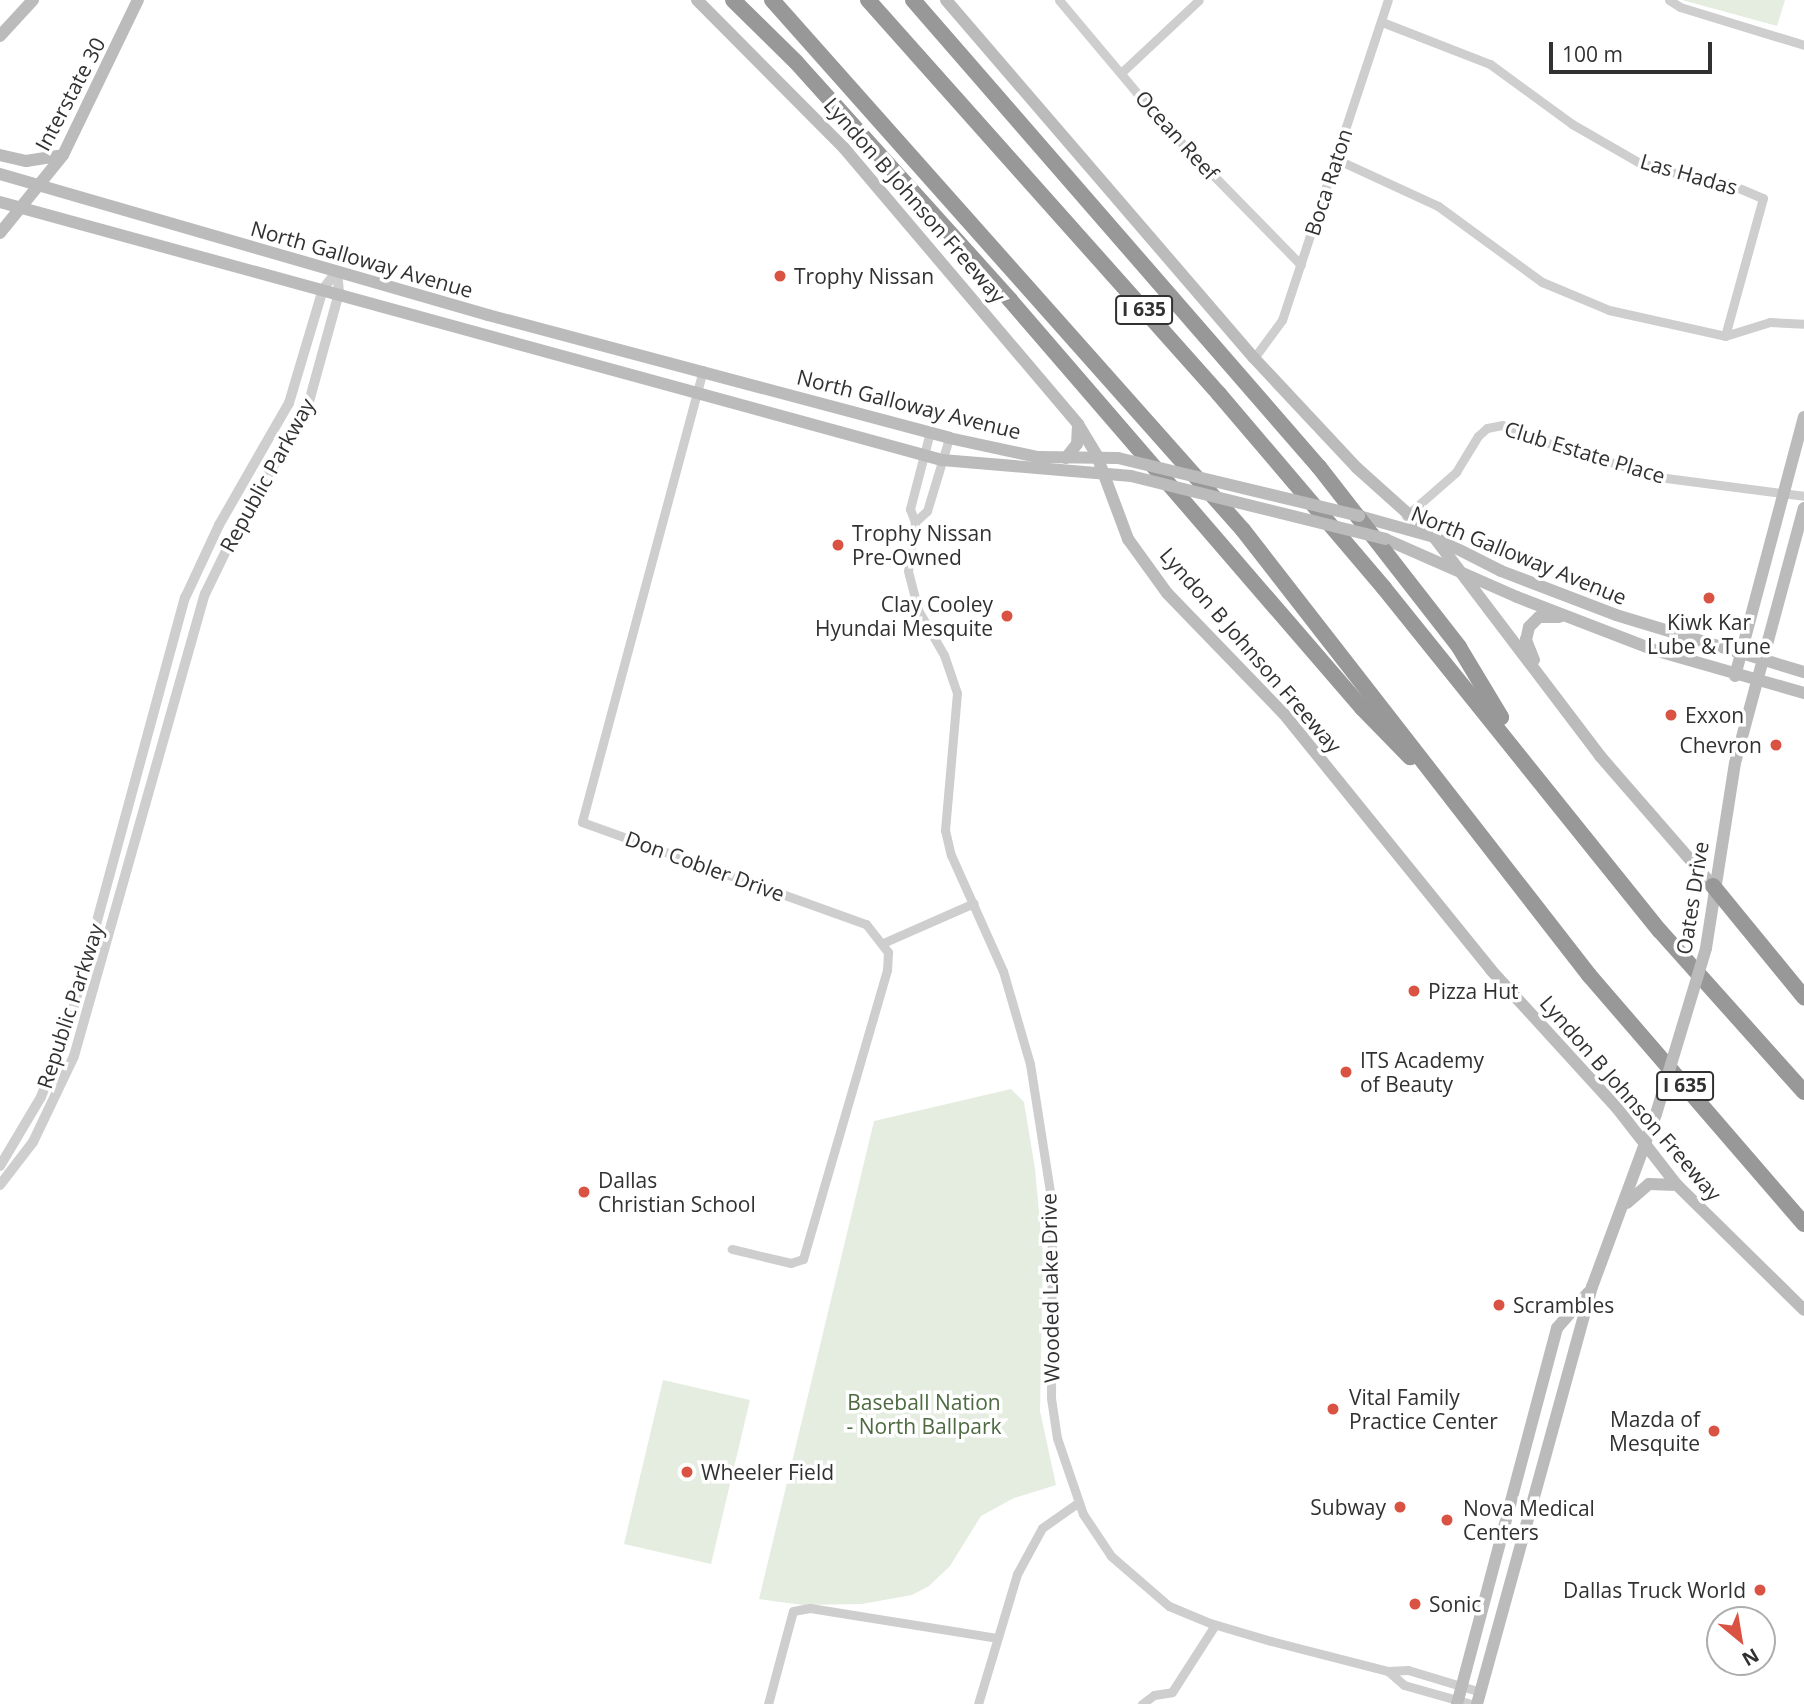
<!DOCTYPE html>
<html>
<head>
<meta charset="utf-8">
<style>
	body { margin:0 }
	#map { position:relative; width:1804px; height:1704px; overflow:hidden; background:#fff; font-family:"Open Sans",sans-serif }
	div>[style] { position:absolute }
	.green>* { inset:0; background:#e5ede0 }
	.minor>* { height:9px; margin:-4.5px; padding:0 4.5px; transform-origin:4.5px; border-radius:4.5px; background:#cecece }
	.tertiary>* { height:10px; margin:-5px; padding:0 5px; transform-origin:5px; border-radius:5px; background:#cecece }
	.secondary>* { height:12px; margin:-6px; padding:0 6px; transform-origin:6px; border-radius:6px; background:#bbb }
	.motorway>* { height:16px; margin:-8px; padding:0 8px; transform-origin:8px; border-radius:8px; background:#989898 }
	.secondary-bridge>* { height:12px; margin:-6px; padding:0 6px; transform-origin:6px; border-radius:6px; background:#bbb }
	.dots>* { width:19px; height:19px; translate:-50% -50%; box-sizing:border-box; border:4px solid #fff; border-radius:50% }
	span { translate:-50% -50%; white-space:nowrap; text-align:center; line-height:1.15; -webkit-text-stroke:7px #fff; paint-order:stroke }
	.shield-label span { padding:2px 5px; background:#fff; border:2px solid; border-radius:5px; -webkit-text-stroke-width:0 }
	.shield-label { font-size:19px; color:#313131; font-weight:700 }
	.street-label { font-size:21px; color:#313131 }
	.poi-label { font-size:21px; color:#313131 }
	.left { translate:0 -50%; text-align:left }
	.right { translate:-100% -50%; text-align:right }
	.park-label { font-size:21px; color:#4d6a41 }
	.north { position:absolute; left:1706px; top:1606px; width:70px; height:70px; box-sizing:border-box; background:#fff; border:2px solid #adadad; border-radius:50%; rotate:150deg; font-size:19px; font-weight:700; line-height:28px; text-align:center; color:#313131 }
	.north::after { content:''; display:block; margin:auto; width:24px; height:32px; background:#da5242; clip-path:polygon(50% 0,100% 100%,50% 72%,0 100%) }
	.scale { position:absolute; left:1549px; top:42px; width:163px; height:32px; box-sizing:border-box; border:4px solid #313131; border-top:0; padding-left:9px; font-size:21px; line-height:24px; white-space:nowrap; color:#313131; -webkit-text-stroke:5px #fff; paint-order:stroke }
</style>
</head>
<body>
<div id="map">
	<div class="green">
		<i style="clip-path:polygon(1682px 0,1785px 0,1777px 26px)"></i>
		<i style="clip-path:polygon(1011px 1089px,1024px 1102px,1035px 1169px,1043px 1255px,1040px 1411px,1056px 1485px,1014px 1498px,981px 1516px,950px 1566px,929px 1586px,912px 1595px,862px 1604px,803px 1605px,759px 1599px,874px 1121px)"></i>
		<i style="clip-path:polygon(663px 1380px,750px 1400px,711px 1564px,624px 1544px)"></i>
	</div>
	<div class="minor">
		<i style="left:1059px;top:0;width:162px;rotate:50deg"></i>
		<i style="left:1163px;top:124px;width:197px;rotate:45.6deg"></i>
		<i style="left:1669px;top:0;width:13px;rotate:32deg"></i>
		<i style="left:1680px;top:7px;width:130px;rotate:17deg"></i>
		<i style="left:1382px;top:22px;width:116px;rotate:21.3deg"></i>
		<i style="left:1490px;top:64px;width:102px;rotate:36.2deg"></i>
		<i style="left:1572px;top:124px;width:76px;rotate:29.9deg"></i>
		<i style="left:1638px;top:162px;width:67px;rotate:16.5deg"></i>
		<i style="left:1702px;top:181px;width:25px;rotate:5deg"></i>
		<i style="left:1727px;top:183px;width:39px;rotate:23deg"></i>
		<i style="left:1763px;top:198px;width:143px;rotate:105.4deg"></i>
		<i style="left:1122px;top:72px;width:105px;rotate:-43.1deg"></i>
		<i style="left:1336px;top:159px;width:112px;rotate:24.7deg"></i>
		<i style="left:1438px;top:206px;width:129px;rotate:36.2deg"></i>
		<i style="left:1542px;top:282px;width:73px;rotate:22.7deg"></i>
		<i style="left:1609px;top:310px;width:119px;rotate:12.6deg"></i>
		<i style="left:1725px;top:336px;width:47px;rotate:-17.3deg"></i>
		<i style="left:1770px;top:322px;width:34px;rotate:3deg"></i>
		<i style="left:1254px;top:358px;width:47px;rotate:-53.6deg"></i>
		<i style="left:1282px;top:320px;width:337px;rotate:-71.7deg"></i>
		<i style="left:703px;top:370px;width:468px;rotate:105deg"></i>
		<i style="left:582px;top:822px;width:302px;rotate:19.8deg"></i>
		<i style="left:866px;top:924px;width:36px;rotate:52deg"></i>
		<i style="left:888px;top:952px;width:18px;rotate:93deg"></i>
		<i style="left:887px;top:970px;width:301px;rotate:106.2deg"></i>
		<i style="left:803px;top:1259px;width:13px;rotate:162deg"></i>
		<i style="left:791px;top:1263px;width:61px;rotate:-166.7deg"></i>
		<i style="left:930px;top:432px;width:80px;rotate:104.6deg"></i>
		<i style="left:910px;top:509px;width:14px;rotate:69deg"></i>
		<i style="left:915px;top:522px;width:49px;rotate:98.1deg"></i>
		<i style="left:908px;top:571px;width:40px;rotate:75.6deg"></i>
		<i style="left:918px;top:610px;width:52px;rotate:60deg"></i>
		<i style="left:944px;top:655px;width:40px;rotate:71.1deg"></i>
		<i style="left:957px;top:693px;width:138px;rotate:95deg"></i>
		<i style="left:945px;top:830px;width:26px;rotate:77deg"></i>
		<i style="left:951px;top:855px;width:127px;rotate:65.9deg"></i>
		<i style="left:1003px;top:971px;width:97px;rotate:73.8deg"></i>
		<i style="left:1030px;top:1064px;width:143px;rotate:81.1deg"></i>
		<i style="left:1052px;top:1205px;width:193px;rotate:90.3deg"></i>
		<i style="left:1051px;top:1398px;width:40px;rotate:81.5deg"></i>
		<i style="left:1057px;top:1438px;width:80px;rotate:71.1deg"></i>
		<i style="left:1083px;top:1514px;width:50px;rotate:56.3deg"></i>
		<i style="left:1111px;top:1556px;width:77px;rotate:40.8deg"></i>
		<i style="left:1169px;top:1606px;width:44px;rotate:22.5deg"></i>
		<i style="left:1210px;top:1623px;width:64px;rotate:16.4deg"></i>
		<i style="left:1271px;top:1641px;width:121px;rotate:14.4deg"></i>
		<i style="left:1388px;top:1671px;width:20px;rotate:-3deg"></i>
		<i style="left:1408px;top:1670px;width:76px;rotate:16.8deg"></i>
		<i style="left:1406px;top:516px;width:67px;rotate:-41.3deg"></i>
		<i style="left:1456px;top:472px;width:42px;rotate:-58.6deg"></i>
		<i style="left:1478px;top:436px;width:12px;rotate:-42deg"></i>
		<i style="left:1487px;top:428px;width:15px;rotate:-11deg"></i>
		<i style="left:1502px;top:425px;width:63px;rotate:21.3deg"></i>
		<i style="left:1561px;top:448px;width:109px;rotate:15.9deg"></i>
		<i style="left:1666px;top:478px;width:139px;rotate:7.4deg"></i>
		<i style="left:915px;top:522px;width:16px;rotate:-43deg"></i>
		<i style="left:927px;top:511px;width:76px;rotate:-73.2deg"></i>
		<i style="left:883px;top:943px;width:99px;rotate:-23.7deg"></i>
		<i style="left:1388px;top:1671px;width:21px;rotate:41deg"></i>
		<i style="left:1404px;top:1685px;width:70px;rotate:15.8deg"></i>
		<i style="left:768px;top:1704px;width:96px;rotate:-75deg"></i>
		<i style="left:793px;top:1611px;width:17px;rotate:-10deg"></i>
		<i style="left:810px;top:1608px;width:189px;rotate:9.1deg"></i>
		<i style="left:978px;top:1704px;width:136px;rotate:-73.3deg"></i>
		<i style="left:1017px;top:1574px;width:52px;rotate:-61.5deg"></i>
		<i style="left:1042px;top:1528px;width:45px;rotate:-35.1deg"></i>
		<i style="left:1142px;top:1704px;width:15px;rotate:-37deg"></i>
		<i style="left:1154px;top:1695px;width:18px;rotate:-9deg"></i>
		<i style="left:1172px;top:1692px;width:80px;rotate:-57.3deg"></i>
	</div>
	<div class="tertiary">
		<i style="left:0;top:1166px;width:80px;rotate:-59.3deg"></i>
		<i style="left:41px;top:1097px;width:78px;rotate:-69deg"></i>
		<i style="left:69px;top:1024px;width:442px;rotate:-74.8deg"></i>
		<i style="left:185px;top:598px;width:81px;rotate:-65deg"></i>
		<i style="left:219px;top:525px;width:141px;rotate:-60.2deg"></i>
		<i style="left:289px;top:403px;width:119px;rotate:-73.4deg"></i>
		<i style="left:323px;top:289px;width:23px;rotate:-52deg"></i>
		<i style="left:0;top:1185px;width:54px;rotate:-52.5deg"></i>
		<i style="left:33px;top:1142px;width:95px;rotate:-64.5deg"></i>
		<i style="left:74px;top:1056px;width:480px;rotate:-74.2deg"></i>
		<i style="left:205px;top:594px;width:76px;rotate:-64.1deg"></i>
		<i style="left:238px;top:526px;width:136px;rotate:-59.5deg"></i>
		<i style="left:307px;top:409px;width:120px;rotate:-74.6deg"></i>
		<i style="left:339px;top:293px;width:22px;rotate:-95deg"></i>
	</div>
	<div class="secondary">
		<i style="left:697px;top:0;width:209px;rotate:45.2deg"></i>
		<i style="left:844px;top:148px;width:362px;rotate:49.7deg"></i>
		<i style="left:1078px;top:424px;width:37px;rotate:59deg"></i>
		<i style="left:1097px;top:456px;width:89px;rotate:69.5deg"></i>
		<i style="left:1128px;top:539px;width:67px;rotate:54.2deg"></i>
		<i style="left:1167px;top:593px;width:168px;rotate:46deg"></i>
		<i style="left:1284px;top:714px;width:329px;rotate:51deg"></i>
		<i style="left:1491px;top:970px;width:187px;rotate:47.6deg"></i>
		<i style="left:1617px;top:1108px;width:98px;rotate:52.1deg"></i>
		<i style="left:1677px;top:1185px;width:178px;rotate:44.5deg"></i>
		<i style="left:946px;top:0;width:472px;rotate:49.3deg"></i>
		<i style="left:1254px;top:358px;width:151px;rotate:46.9deg"></i>
		<i style="left:1357px;top:468px;width:103px;rotate:41.9deg"></i>
		<i style="left:1434px;top:537px;width:275px;rotate:52.8deg"></i>
		<i style="left:1600px;top:756px;width:172px;rotate:49deg"></i>
		<i style="left:0;top:36px;width:49px;rotate:-47.5deg"></i>
		<i style="left:0;top:155px;width:27px;rotate:13deg"></i>
		<i style="left:26px;top:161px;width:37px;rotate:-9deg"></i>
		<i style="left:0;top:174px;width:508px;rotate:16.12deg"></i>
		<i style="left:488px;top:315px;width:477px;rotate:14.9deg"></i>
		<i style="left:949px;top:438px;width:91px;rotate:12.1deg"></i>
		<i style="left:1038px;top:457px;width:80px;rotate:0.7deg"></i>
		<i style="left:0;top:202px;width:977px;rotate:15.32deg"></i>
		<i style="left:942px;top:460px;width:190px;rotate:4.8deg"></i>
		<i style="left:0;top:233px;width:100px;rotate:-51.1deg"></i>
		<i style="left:63px;top:155px;width:172px;rotate:-64.2deg"></i>
		<i style="left:1066px;top:458px;width:18px;rotate:-52deg"></i>
		<i style="left:1077px;top:444px;width:20px;rotate:-87deg"></i>
		<i style="left:1359px;top:516px;width:78px;rotate:15.6deg"></i>
		<i style="left:1434px;top:537px;width:75px;rotate:26.9deg"></i>
		<i style="left:1501px;top:571px;width:123px;rotate:20.9deg"></i>
		<i style="left:1616px;top:615px;width:196px;rotate:16.9deg"></i>
		<i style="left:1385px;top:539px;width:144px;rotate:23.7deg"></i>
		<i style="left:1517px;top:597px;width:147px;rotate:21.1deg"></i>
		<i style="left:1654px;top:650px;width:156px;rotate:16deg"></i>
		<i style="left:1534px;top:660px;width:22px;rotate:-112deg"></i>
		<i style="left:1526px;top:640px;width:13px;rotate:-77deg"></i>
		<i style="left:1529px;top:627px;width:14px;rotate:-45deg"></i>
		<i style="left:1539px;top:617px;width:20px"></i>
		<i style="left:1735px;top:676px;width:268px;rotate:-75.1deg"></i>
		<i style="left:1706px;top:948px;width:187px;rotate:-81.1deg"></i>
		<i style="left:1735px;top:763px;width:264px;rotate:-74.9deg"></i>
		<i style="left:1627px;top:1203px;width:29px;rotate:-41deg"></i>
		<i style="left:1649px;top:1184px;width:28px;rotate:2deg"></i>
		<i style="left:1457px;top:1704px;width:389px;rotate:-75.1deg"></i>
		<i style="left:1557px;top:1328px;width:47px;rotate:-48.5deg"></i>
		<i style="left:1477px;top:1704px;width:433px;rotate:-74.6deg"></i>
		<i style="left:1592px;top:1287px;width:184px;rotate:-69.7deg"></i>
	</div>
	<div class="motorway">
		<i style="left:733px;top:0;width:88px;rotate:44.5deg"></i>
		<i style="left:796px;top:62px;width:320px;rotate:48deg"></i>
		<i style="left:1010px;top:300px;width:539px;rotate:49.21deg"></i>
		<i style="left:1362px;top:708px;width:69px;rotate:45.6deg"></i>
		<i style="left:772px;top:0;width:709px;rotate:48.37deg"></i>
		<i style="left:1243px;top:530px;width:564px;rotate:52.13deg"></i>
		<i style="left:1589px;top:975px;width:329px;rotate:49.2deg"></i>
		<i style="left:868px;top:0;width:528px;rotate:48.3deg"></i>
		<i style="left:1219px;top:394px;width:255px;rotate:49.6deg"></i>
		<i style="left:1384px;top:588px;width:440px;rotate:51.2deg"></i>
		<i style="left:1660px;top:931px;width:216px;rotate:48.2deg"></i>
		<i style="left:913px;top:0;width:619px;rotate:49deg"></i>
		<i style="left:1319px;top:467px;width:228px;rotate:52.1deg"></i>
		<i style="left:1459px;top:647px;width:82px;rotate:59deg"></i>
		<i style="left:1713px;top:886px;width:144px;rotate:50.7deg"></i>
	</div>
	<div class="secondary-bridge">
		<i style="left:1118px;top:458px;width:248px;rotate:13.5deg"></i>
		<i style="left:1131px;top:476px;width:262px;rotate:13.9deg"></i>
		<i style="left:1656px;top:1114px;width:173px;rotate:-73.2deg"></i>
	</div>
	<div class="dots">
		<i style="left:780px;top:276px;background:#da5242"></i>
		<i style="left:838px;top:545px;background:#da5242"></i>
		<i style="left:1709px;top:598px;background:#da5242"></i>
		<i style="left:1007px;top:616px;background:#da5242"></i>
		<i style="left:1671px;top:715px;background:#da5242"></i>
		<i style="left:1776px;top:745px;background:#da5242"></i>
		<i style="left:1414px;top:991px;background:#da5242"></i>
		<i style="left:1346px;top:1072px;background:#da5242"></i>
		<i style="left:584px;top:1192px;background:#da5242"></i>
		<i style="left:1499px;top:1305px;background:#da5242"></i>
		<i style="left:1333px;top:1409px;background:#da5242"></i>
		<i style="left:1714px;top:1431px;background:#da5242"></i>
		<i style="left:687px;top:1472px;background:#da5242"></i>
		<i style="left:1400px;top:1507px;background:#da5242"></i>
		<i style="left:1447px;top:1520px;background:#da5242"></i>
		<i style="left:1760px;top:1590px;background:#da5242"></i>
		<i style="left:1415px;top:1604px;background:#da5242"></i>
	</div>
	<div class="shield-label">
		<span style="left:1144px;top:310px">I 635</span>
		<span style="left:1685px;top:1086px">I 635</span>
	</div>
	<div class="street-label">
		<span style="left:70px;top:94px;rotate:-62deg">Interstate 30</span>
		<span style="left:1177px;top:135px;rotate:48deg">Ocean Reef</span>
		<span style="left:1689px;top:174px;rotate:16deg">Las Hadas</span>
		<span style="left:1328px;top:182px;rotate:-72deg">Boca Raton</span>
		<span style="left:915px;top:200px;rotate:49deg">Lyndon B Johnson Freeway</span>
		<span style="left:362px;top:259px;rotate:16deg">North Galloway Avenue</span>
		<span style="left:909px;top:404px;rotate:14deg">North Galloway Avenue</span>
		<span style="left:1585px;top:452px;rotate:17deg">Club Estate Place</span>
		<span style="left:267px;top:475px;rotate:-61deg">Republic Parkway</span>
		<span style="left:1519px;top:555px;rotate:22deg">North Galloway Avenue</span>
		<span style="left:1251px;top:650px;rotate:49deg">Lyndon B Johnson Freeway</span>
		<span style="left:705px;top:866px;rotate:20deg">Don Cobler Drive</span>
		<span style="left:1692px;top:898px;rotate:-81deg">Oates Drive</span>
		<span style="left:70px;top:1006px;rotate:-72deg">Republic Parkway</span>
		<span style="left:1631px;top:1098px;rotate:49deg">Lyndon B Johnson Freeway</span>
		<span style="left:1050px;top:1288px;rotate:-91deg">Wooded Lake Drive</span>
	</div>
	<div class="poi-label">
		<span class="left" style="left:794px;top:276px">Trophy Nissan</span>
		<span class="left" style="left:852px;top:545px">Trophy Nissan<br>Pre-Owned</span>
		<span class="right" style="left:993px;top:616px">Clay Cooley<br>Hyundai Mesquite</span>
		<span style="left:1709px;top:634px">Kiwk Kar<br>Lube &amp; Tune</span>
		<span class="left" style="left:1685px;top:715px">Exxon</span>
		<span class="right" style="left:1762px;top:745px">Chevron</span>
		<span class="left" style="left:1428px;top:991px">Pizza Hut</span>
		<span class="left" style="left:1360px;top:1072px">ITS Academy<br>of Beauty</span>
		<span class="left" style="left:598px;top:1192px">Dallas<br>Christian School</span>
		<span class="left" style="left:1513px;top:1305px">Scrambles</span>
		<span class="left" style="left:1349px;top:1409px">Vital Family<br>Practice Center</span>
		<span class="right" style="left:1700px;top:1431px">Mazda of<br>Mesquite</span>
		<span class="left" style="left:701px;top:1472px">Wheeler Field</span>
		<span class="right" style="left:1386px;top:1507px">Subway</span>
		<span class="left" style="left:1463px;top:1520px">Nova Medical<br>Centers</span>
		<span class="right" style="left:1746px;top:1590px">Dallas Truck World</span>
		<span class="left" style="left:1429px;top:1604px">Sonic</span>
	</div>
	<div class="park-label">
		<span style="left:924px;top:1414px">Baseball Nation<br>- North Ballpark</span>
	</div>
	<div class="north">N</div>
	<div class="scale">100 m</div>
</div>
</body>
</html>
